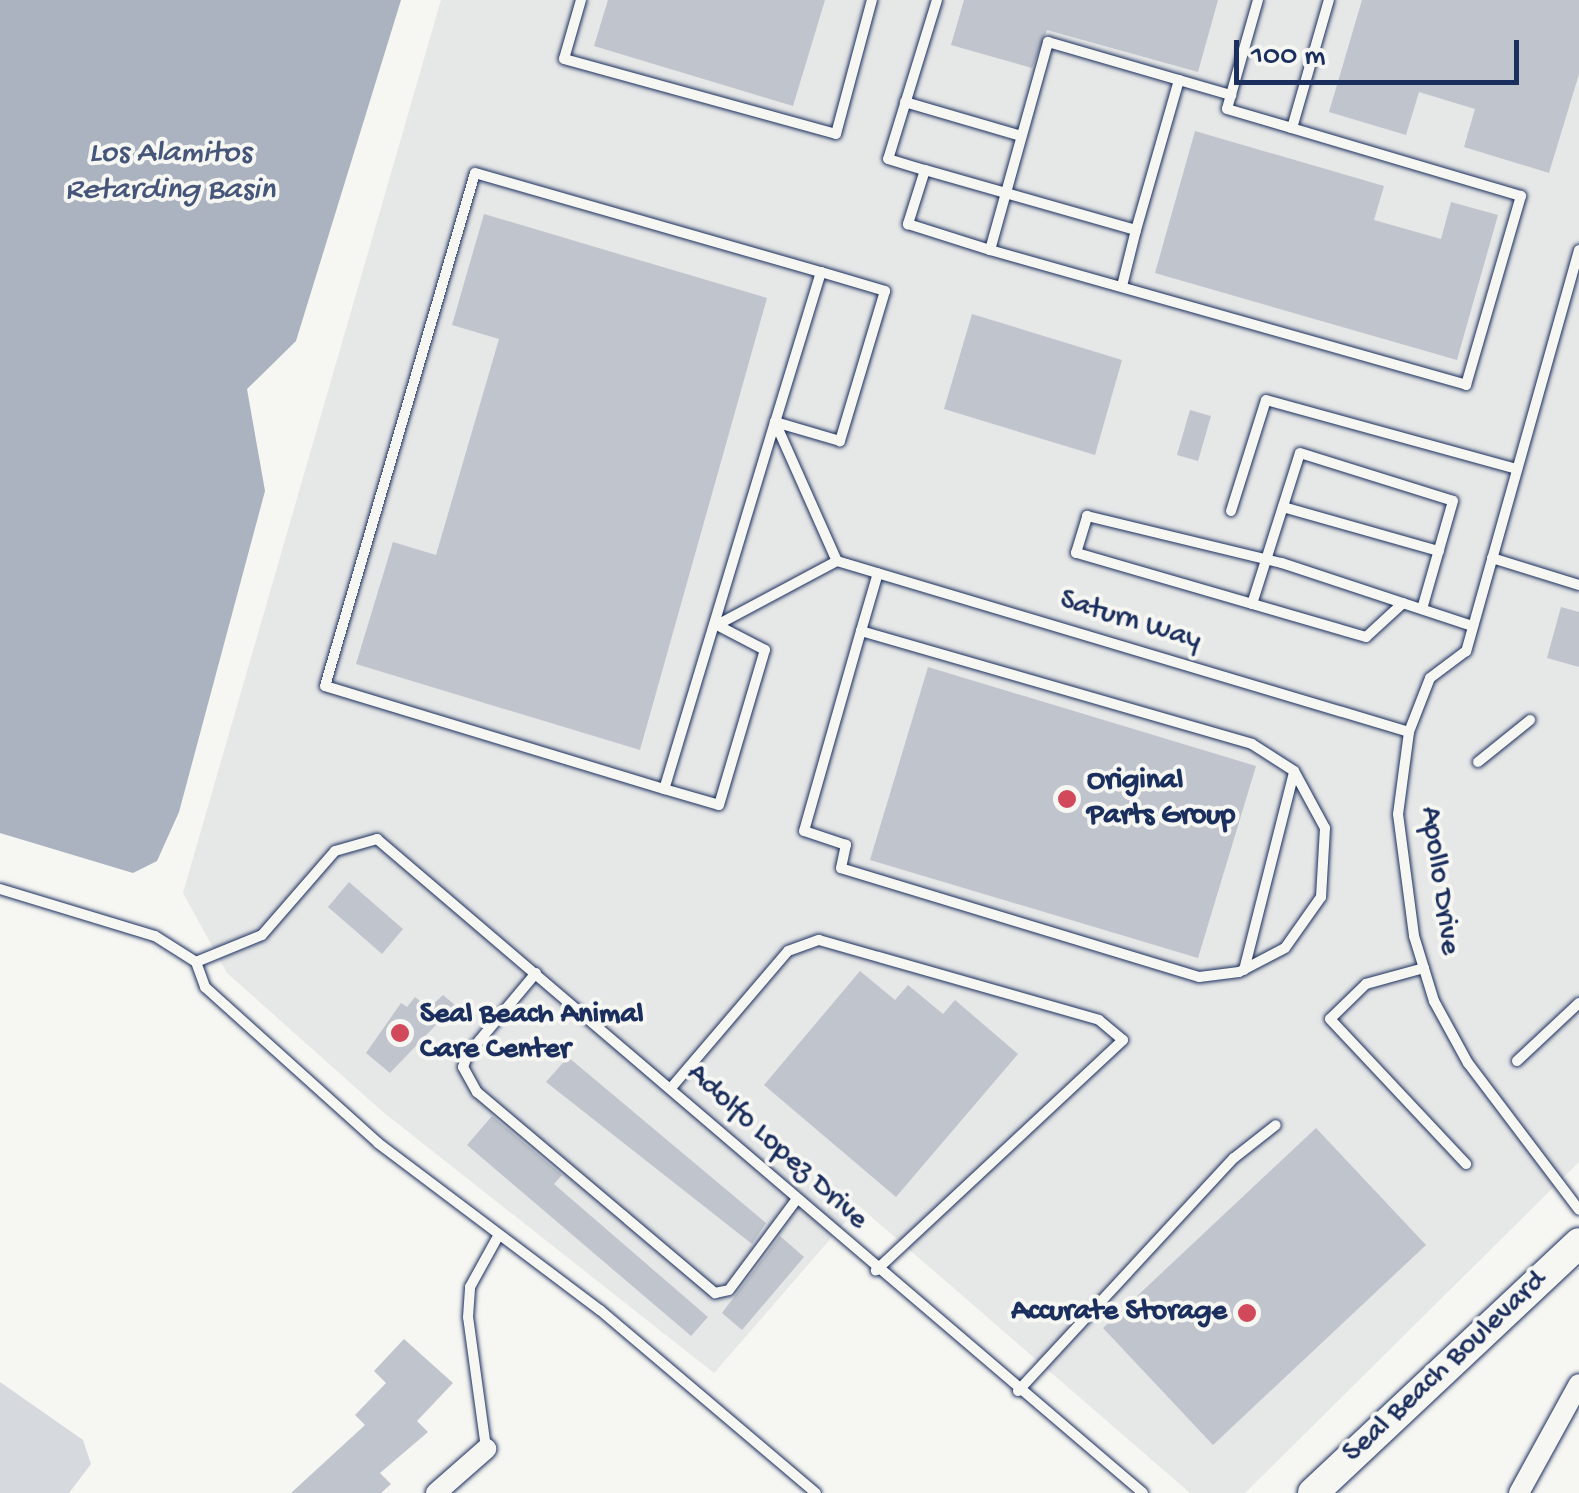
<!DOCTYPE html>
<html>
<head>
<meta charset="utf-8">
<style>
	body { margin:0 }
	#map { position:relative; width:1579px; height:1493px; overflow:hidden; background:#f6f6f2; font-family:"Gochi Hand",sans-serif }
	div>[style] { position:absolute }
	.built>* { inset:0; background:#e6e7e7 }
	.green>* { inset:0; background:#d6d9dd }
	.water>* { inset:0; background:#abb2c0 }
	.building>* { inset:0; background:#c0c4cd }
	.roads { filter:drop-shadow(0 0 2px #1b2f5e) drop-shadow(0 0 2px #1b2f5e) }
	.lane>* { height:10px; margin:-5px; padding:0 5px; transform-origin:5px; border-radius:5px; background:#f6f6f2 }
	.street>* { height:20px; margin:-10px; padding:0 10px; transform-origin:10px; border-radius:10px; background:#f6f6f2 }
	.primary>* { height:30px; margin:-15px; padding:0 15px; transform-origin:15px; border-radius:15px; background:#f6f6f2 }
	.dots>* { width:28px; height:28px; translate:-50% -50%; box-sizing:border-box; border:5px solid #f6f6f2; border-radius:50% }
	span { translate:-50% -50%; white-space:nowrap; text-align:center; line-height:1.15; -webkit-text-stroke:8px #f6f6f2; paint-order:stroke }
	.street-label { font-size:30px; color:#1b2f5e }
	.poi-label { font-size:30px; color:#1b2f5e; font-weight:700 }
	.left { translate:0 -50%; text-align:left }
	.right { translate:-100% -50%; text-align:right }
	.water-label { font-size:32px; color:#46567b; font-style:italic }
	.scale { position:absolute; left:1234px; top:40px; width:285px; height:45px; box-sizing:border-box; border:5px solid #1b2f5e; border-top:0; padding-left:12px; font-size:30px; line-height:35px; white-space:nowrap; color:#1b2f5e; -webkit-text-stroke:8px #f6f6f2; paint-order:stroke }
</style>
</head>
<body>
<div id="map">
	<div class="built">
		<i style="clip-path:polygon(441px 0,1579px 0,1579px 1162px,1245px 1493px,1190px 1493px,859px 1206px,714px 1373px,383px 1112px,227px 973px,183px 893px)"></i>
	</div>
	<div class="green">
		<i style="clip-path:polygon(0 1382px,83px 1440px,91px 1464px,69px 1493px,0 1493px)"></i>
	</div>
	<div class="water">
		<i style="clip-path:polygon(0 0,401px 0,296px 341px,247px 389px,265px 491px,179px 812px,157px 861px,133px 873px,0 833px)"></i>
	</div>
	<div class="building">
		<i style="clip-path:polygon(608px 0,825px 0,793px 106px,594px 46px)"></i>
		<i style="clip-path:polygon(964px 0,1218px 0,1198px 72px,1047px 30px,1032px 68px,951px 45px)"></i>
		<i style="clip-path:polygon(1362px 0,1579px 0,1579px 74px,1549px 173px,1464px 147px,1475px 109px,1419px 92px,1406px 135px,1329px 112px)"></i>
		<i style="clip-path:polygon(1195px 131px,1384px 186px,1374px 220px,1441px 239px,1451px 202px,1498px 215px,1457px 360px,1155px 273px)"></i>
		<i style="clip-path:polygon(484px 214px,767px 298px,640px 750px,356px 664px,393px 542px,436px 555px,499px 339px,452px 325px)"></i>
		<i style="clip-path:polygon(972px 314px,1122px 360px,1095px 455px,944px 409px)"></i>
		<i style="clip-path:polygon(1190px 410px,1211px 416px,1198px 461px,1177px 455px)"></i>
		<i style="clip-path:polygon(1561px 607px,1579px 612px,1579px 667px,1547px 658px)"></i>
		<i style="clip-path:polygon(928px 667px,1256px 766px,1198px 958px,870px 860px)"></i>
		<i style="clip-path:polygon(349px 882px,403px 929px,382px 954px,328px 907px)"></i>
		<i style="clip-path:polygon(860px 971px,895px 1000px,908px 985px,943px 1014px,955px 1000px,1018px 1054px,896px 1197px,764px 1085px)"></i>
		<i style="clip-path:polygon(443px 995px,455px 1005px,390px 1073px,366px 1053px,401px 1003px,407px 1007px,415px 997px,436px 1014px,429px 1008px)"></i>
		<i style="clip-path:polygon(568px 1057px,766px 1223px,752px 1244px,546px 1082px)"></i>
		<i style="clip-path:polygon(492px 1116px,562px 1175px,554px 1184px,708px 1317px,691px 1336px,467px 1145px)"></i>
		<i style="clip-path:polygon(1316px 1128px,1426px 1245px,1213px 1445px,1103px 1328px)"></i>
		<i style="clip-path:polygon(780px 1236px,804px 1257px,742px 1330px,722px 1313px)"></i>
		<i style="clip-path:polygon(404px 1339px,453px 1383px,417px 1421px,428px 1432px,380px 1473px,391px 1484px,381px 1493px,291px 1493px,365px 1425px,355px 1415px,386px 1383px,374px 1371px)"></i>
	</div>
	<div class="roads">
		<div class="lane">
			<i style="left:581px;top:0;width:61px;rotate:106.1deg"></i>
			<i style="left:564px;top:59px;width:282px;rotate:15.4deg"></i>
			<i style="left:836px;top:134px;width:139px;rotate:-75deg"></i>
			<i style="left:937px;top:0;width:166px;rotate:107.1deg"></i>
			<i style="left:888px;top:159px;width:39px;rotate:17deg"></i>
			<i style="left:925px;top:170px;width:57px;rotate:107.5deg"></i>
			<i style="left:908px;top:224px;width:86px;rotate:17.6deg"></i>
			<i style="left:990px;top:250px;width:216px;rotate:-74.4deg"></i>
			<i style="left:1048px;top:42px;width:191px;rotate:16.2deg"></i>
			<i style="left:1258px;top:0;width:113px;rotate:105.9deg"></i>
			<i style="left:1227px;top:109px;width:68px;rotate:16.3deg"></i>
			<i style="left:1292px;top:128px;width:133px;rotate:-73.9deg"></i>
			<i style="left:905px;top:102px;width:121px;rotate:16.3deg"></i>
			<i style="left:925px;top:170px;width:219px;rotate:15.9deg"></i>
			<i style="left:1136px;top:230px;width:156px;rotate:-74deg"></i>
			<i style="left:990px;top:250px;width:495px;rotate:15.8deg"></i>
			<i style="left:1466px;top:385px;width:197px;rotate:-73.8deg"></i>
			<i style="left:1521px;top:196px;width:239px;rotate:-163.5deg"></i>
			<i style="left:1579px;top:250px;width:417px;rotate:105.7deg"></i>
			<i style="left:1466px;top:651px;width:45px;rotate:143.1deg"></i>
			<i style="left:1430px;top:678px;width:58px;rotate:111.3deg"></i>
			<i style="left:1409px;top:732px;width:83px;rotate:97.6deg"></i>
			<i style="left:1398px;top:814px;width:123px;rotate:82.5deg"></i>
			<i style="left:1414px;top:936px;width:68px;rotate:72.9deg"></i>
			<i style="left:1434px;top:1001px;width:71px;rotate:61.3deg"></i>
			<i style="left:1468px;top:1063px;width:184px;rotate:52.9deg"></i>
			<i style="left:821px;top:272px;width:67px;rotate:16.5deg"></i>
			<i style="left:885px;top:291px;width:157px;rotate:106.7deg"></i>
			<i style="left:840px;top:441px;width:68px;rotate:-163.7deg"></i>
			<i style="left:775px;top:422px;width:383px;rotate:106.8deg"></i>
			<i style="left:664px;top:789px;width:354px;rotate:-163.1deg"></i>
			<i style="left:325px;top:686px;width:534px;rotate:-73.7deg"></i>
			<i style="left:475px;top:173px;width:360px;rotate:16deg"></i>
			<i style="left:821px;top:272px;width:157px;rotate:107deg"></i>
			<i style="left:775px;top:422px;width:152px;rotate:66deg"></i>
			<i style="left:1122px;top:286px;width:58px;rotate:-76deg"></i>
			<i style="left:1283px;top:507px;width:162px;rotate:15.8deg"></i>
			<i style="left:1231px;top:511px;width:116px;rotate:-72.5deg"></i>
			<i style="left:1266px;top:400px;width:260px;rotate:15.4deg"></i>
			<i style="left:1492px;top:558px;width:91px;rotate:17.2deg"></i>
			<i style="left:837px;top:561px;width:597px;rotate:16.64deg"></i>
			<i style="left:1403px;top:603px;width:50px;rotate:137.4deg"></i>
			<i style="left:1366px;top:637px;width:302px;rotate:-163.8deg"></i>
			<i style="left:1076px;top:553px;width:39px;rotate:-73deg"></i>
			<i style="left:1087px;top:516px;width:201px;rotate:13.6deg"></i>
			<i style="left:1282px;top:563px;width:201px;rotate:18.3deg"></i>
			<i style="left:1252px;top:604px;width:158px;rotate:-72.4deg"></i>
			<i style="left:1300px;top:453px;width:160px;rotate:17.4deg"></i>
			<i style="left:1453px;top:501px;width:112px;rotate:106deg"></i>
			<i style="left:717px;top:625px;width:136px;rotate:-28.1deg"></i>
			<i style="left:861px;top:631px;width:407px;rotate:16.1deg"></i>
			<i style="left:1252px;top:744px;width:50px;rotate:32.7deg"></i>
			<i style="left:1294px;top:771px;width:65px;rotate:61.5deg"></i>
			<i style="left:1325px;top:828px;width:69px;rotate:93.3deg"></i>
			<i style="left:1321px;top:897px;width:62px;rotate:125.2deg"></i>
			<i style="left:1285px;top:948px;width:52px;rotate:152.4deg"></i>
			<i style="left:1239px;top:972px;width:40px;rotate:172.9deg"></i>
			<i style="left:1199px;top:977px;width:374px;rotate:-163.1deg"></i>
			<i style="left:841px;top:868px;width:24px;rotate:-78deg"></i>
			<i style="left:846px;top:845px;width:44px;rotate:-161.6deg"></i>
			<i style="left:804px;top:831px;width:208px;rotate:-74.1deg"></i>
			<i style="left:861px;top:631px;width:60px;rotate:-73.7deg"></i>
			<i style="left:1478px;top:762px;width:67px;rotate:-38.9deg"></i>
			<i style="left:664px;top:789px;width:57px;rotate:16.2deg"></i>
			<i style="left:719px;top:805px;width:162px;rotate:-73.5deg"></i>
			<i style="left:765px;top:650px;width:54px;rotate:-152.5deg"></i>
			<i style="left:0;top:889px;width:162px;rotate:16.9deg"></i>
			<i style="left:155px;top:936px;width:49px;rotate:32.4deg"></i>
			<i style="left:196px;top:962px;width:27px;rotate:70deg"></i>
			<i style="left:205px;top:987px;width:233px;rotate:42deg"></i>
			<i style="left:378px;top:1143px;width:278px;rotate:37deg"></i>
			<i style="left:600px;top:1310px;width:283px;rotate:40.3deg"></i>
			<i style="left:196px;top:962px;width:71px;rotate:-22.2deg"></i>
			<i style="left:262px;top:935px;width:111px;rotate:-49deg"></i>
			<i style="left:335px;top:851px;width:44px;rotate:-15.9deg"></i>
			<i style="left:377px;top:839px;width:1007px;rotate:40.49deg"></i>
			<i style="left:1424px;top:968px;width:60px;rotate:164.6deg"></i>
			<i style="left:1366px;top:984px;width:50px;rotate:135.8deg"></i>
			<i style="left:1330px;top:1019px;width:199px;rotate:46.8deg"></i>
			<i style="left:1244px;top:970px;width:204px;rotate:-75.8deg"></i>
			<i style="left:536px;top:973px;width:106px;rotate:130deg"></i>
			<i style="left:468px;top:1054px;width:14px;rotate:111deg"></i>
			<i style="left:463px;top:1067px;width:29px;rotate:61deg"></i>
			<i style="left:477px;top:1092px;width:312px;rotate:40.2deg"></i>
			<i style="left:715px;top:1293px;width:14px;rotate:-12deg"></i>
			<i style="left:729px;top:1290px;width:112px;rotate:-53.3deg"></i>
			<i style="left:1517px;top:1061px;width:85px;rotate:-43.1deg"></i>
			<i style="left:671px;top:1088px;width:180px;rotate:-49.5deg"></i>
			<i style="left:788px;top:951px;width:33px;rotate:-20deg"></i>
			<i style="left:819px;top:940px;width:291px;rotate:15.9deg"></i>
			<i style="left:1099px;top:1020px;width:31px;rotate:40deg"></i>
			<i style="left:1123px;top:1040px;width:338px;rotate:137deg"></i>
			<i style="left:1018px;top:1391px;width:318px;rotate:-47.2deg"></i>
			<i style="left:1234px;top:1158px;width:53px;rotate:-38.2deg"></i>
			<i style="left:486px;top:1448px;width:132px;rotate:-97.8deg"></i>
			<i style="left:468px;top:1317px;width:30px;rotate:-86deg"></i>
			<i style="left:470px;top:1287px;width:56px;rotate:-61.1deg"></i>
		</div>
		<div class="street">
			<i style="left:436px;top:1493px;width:67px;rotate:-41.3deg"></i>
			<i style="left:1519px;top:1493px;width:124px;rotate:-61.2deg"></i>
		</div>
		<div class="primary">
			<i style="left:1313px;top:1493px;width:365px;rotate:-43.2deg"></i>
		</div>
	</div>
	<div class="dots">
		<i style="left:1067px;top:799px;background:#d1495b"></i>
		<i style="left:400px;top:1033px;background:#d1495b"></i>
		<i style="left:1247px;top:1313px;background:#d1495b"></i>
	</div>
	<div class="street-label">
		<span style="left:1130px;top:622px;rotate:17deg">Saturn Way</span>
		<span style="left:1438px;top:881px;rotate:82deg">Apollo Drive</span>
		<span style="left:776px;top:1148px;rotate:42deg">Adolfo Lopez Drive</span>
		<span style="left:1446px;top:1368px;rotate:-43deg">Seal Beach Boulevard</span>
	</div>
	<div class="poi-label">
		<span class="left" style="left:1087px;top:799px">Original<br>Parts Group</span>
		<span class="left" style="left:420px;top:1033px">Seal Beach Animal<br>Care Center</span>
		<span class="right" style="left:1227px;top:1313px">Accurate Storage</span>
	</div>
	<div class="water-label">
		<span style="left:170px;top:173px">Los Alamitos<br>Retarding Basin</span>
	</div>
	<div class="scale">100 m</div>
</div>
</body>
</html>
